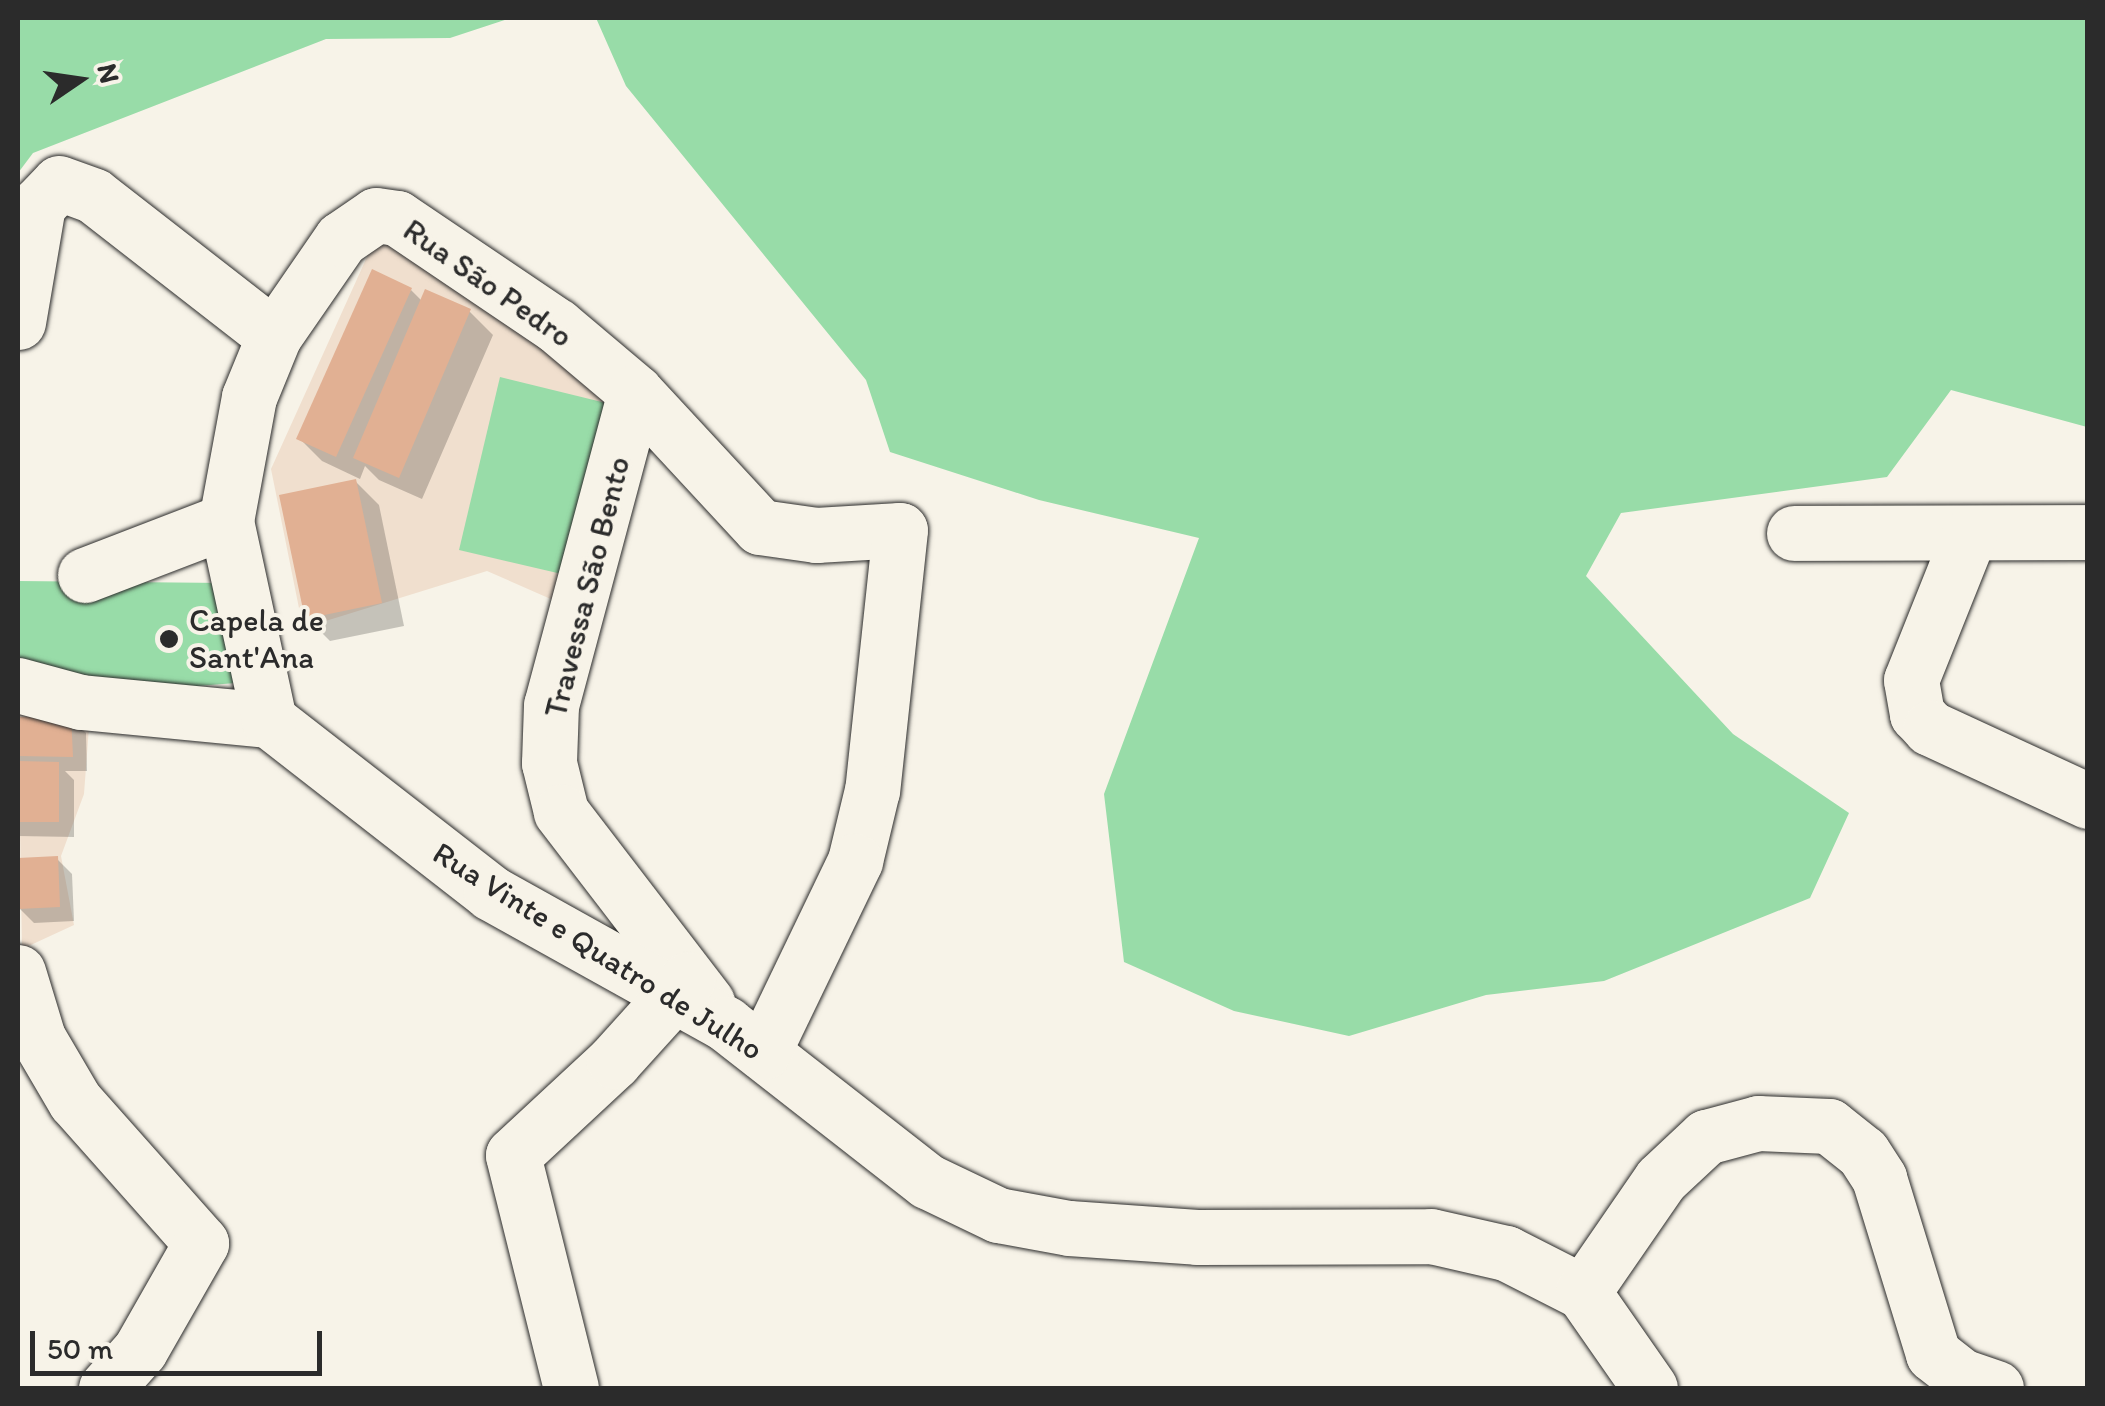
<!DOCTYPE html>
<html>
<head>
<meta charset="utf-8">
<style>
	body { margin:0 }
	#map { position:relative; width:2105px; height:1406px; overflow:hidden; background:#f7f3e8; font-family:Itim,sans-serif }
	div>[style] { position:absolute }
	.built>* { inset:0; background:#f0dfce }
	.green>* { inset:0; background:#98dca8 }
	.shadow>* { inset:0; background:#0003 }
	.building>* { inset:0; background:#e1b093 }
	.roads { filter:drop-shadow(0 0 2px #2b2b2b) drop-shadow(0 0 2px #2b2b2b) }
	.minor>* { height:55px; margin:-27.5px; padding:0 27.5px; transform-origin:27.5px; border-radius:27.5px; background:#f7f3e8 }
	.dots>* { width:28px; height:28px; translate:-50% -50%; box-sizing:border-box; border:5px solid #f7f3e8; border-radius:50% }
	span { translate:-50% -50%; white-space:nowrap; text-align:center; line-height:1.15; -webkit-text-stroke:8px #f7f3e8; paint-order:stroke }
	.street-label { font-size:32px; color:#2b2b2b }
	.poi-label { font-size:32px; color:#2b2b2b }
	.left { translate:0 -50%; text-align:left }
	.frame { position:absolute; inset:0; border:20px solid #2b2b2b; pointer-events:none }
	.north { position:absolute; left:30px; top:30px; width:100px; height:100px; -webkit-text-stroke:8px #f7f3e8; paint-order:stroke; rotate:77deg; font-size:28px; font-weight:700; line-height:40px; text-align:center; color:#2b2b2b }
	.north::after { content:''; display:block; margin:auto; width:35px; height:45px; background:#2b2b2b; clip-path:polygon(50% 0,100% 100%,50% 72%,0 100%) }
	.scale { position:absolute; left:30px; top:1331px; width:292px; height:45px; box-sizing:border-box; border:5px solid #2b2b2b; border-top:0; padding-left:12px; font-size:30px; line-height:35px; white-space:nowrap; color:#2b2b2b; -webkit-text-stroke:8px #f7f3e8; paint-order:stroke }
</style>
</head>
<body>
<div id="map">
	<div class="built">
		<i style="clip-path:polygon(381px 226px,563px 345px,620px 413px,553px 600px,487px 571px,303px 628px,271px 469px)"></i>
		<i style="clip-path:polygon(18px 710px,90px 714px,84px 794px,61px 856px,74px 925px,22px 949px)"></i>
	</div>
	<div class="green">
		<i style="clip-path:polygon(18px 18px,511px 18px,450px 38px,326px 39px,33px 153px,18px 173px)"></i>
		<i style="clip-path:polygon(596px 18px,2087px 18px,2087px 427px,1951px 390px,1887px 477px,1621px 513px,1586px 576px,1733px 734px,1849px 813px,1810px 898px,1604px 981px,1486px 995px,1349px 1036px,1234px 1011px,1124px 962px,1104px 794px,1199px 538px,1039px 500px,890px 452px,866px 380px,626px 86px)"></i>
		<i style="clip-path:polygon(500px 377px,606px 403px,566px 575px,459px 550px)"></i>
		<i style="clip-path:polygon(18px 581px,227px 583px,236px 683px,93px 694px,25px 680px,18px 654px)"></i>
	</div>
	<div class="shadow">
		<i style="clip-path:polygon(411px 290px,422px 301px,470px 312px,493px 335px,422px 499px,379px 480px,365px 466px,360px 479px,322px 461px,299px 438px)"></i>
		<i style="clip-path:polygon(356px 482px,379px 505px,404px 626px,330px 641px,307px 618px)"></i>
		<i style="clip-path:polygon(70px 717px,86px 733px,87px 771px,65px 771px,74px 780px,74px 837px,18px 836px,18px 719px)"></i>
		<i style="clip-path:polygon(57px 859px,72px 874px,74px 921px,34px 923px,19px 908px,18px 860px)"></i>
	</div>
	<div class="building">
		<i style="clip-path:polygon(372px 269px,412px 288px,336px 457px,296px 439px)"></i>
		<i style="clip-path:polygon(425px 289px,471px 309px,399px 478px,353px 458px)"></i>
		<i style="clip-path:polygon(356px 479px,382px 603px,305px 619px,279px 495px)"></i>
		<i style="clip-path:polygon(71px 715px,73px 757px,18px 756px,18px 717px)"></i>
		<i style="clip-path:polygon(18px 761px,59px 762px,59px 822px,18px 822px)"></i>
		<i style="clip-path:polygon(58px 856px,60px 907px,18px 909px,18px 858px)"></i>
	</div>
	<div class="roads">
		<div class="minor">
			<i style="left:18px;top:322px;width:119px;rotate:-80.3deg"></i>
			<i style="left:38px;top:205px;width:30px;rotate:-46deg"></i>
			<i style="left:59px;top:183px;width:37px;rotate:20deg"></i>
			<i style="left:94px;top:196px;width:228px;rotate:37.9deg"></i>
			<i style="left:635px;top:392px;width:324px;rotate:105deg"></i>
			<i style="left:551px;top:705px;width:58px;rotate:92deg"></i>
			<i style="left:549px;top:763px;width:50px;rotate:76.2deg"></i>
			<i style="left:561px;top:812px;width:240px;rotate:52.5deg"></i>
			<i style="left:1794px;top:533px;width:294px;rotate:-0.2deg"></i>
			<i style="left:1969px;top:535px;width:156px;rotate:111.8deg"></i>
			<i style="left:1911px;top:680px;width:35px;rotate:80deg"></i>
			<i style="left:1917px;top:714px;width:19px;rotate:47deg"></i>
			<i style="left:1930px;top:728px;width:174px;rotate:24.8deg"></i>
			<i style="left:85px;top:575px;width:151px;rotate:-21deg"></i>
			<i style="left:18px;top:685px;width:65px;rotate:15.1deg"></i>
			<i style="left:81px;top:702px;width:189px;rotate:5.5deg"></i>
			<i style="left:269px;top:720px;width:281px;rotate:37.9deg"></i>
			<i style="left:491px;top:893px;width:269px;rotate:29.1deg"></i>
			<i style="left:726px;top:1024px;width:255px;rotate:38deg"></i>
			<i style="left:927px;top:1181px;width:79px;rotate:25.6deg"></i>
			<i style="left:998px;top:1215px;width:72px;rotate:10.4deg"></i>
			<i style="left:1069px;top:1228px;width:128px;rotate:4deg"></i>
			<i style="left:1197px;top:1237px;width:234px;rotate:-0.2deg"></i>
			<i style="left:1431px;top:1236px;width:77px;rotate:12.8deg"></i>
			<i style="left:1506px;top:1253px;width:86px;rotate:26.9deg"></i>
			<i style="left:1583px;top:1292px;width:117px;rotate:55.1deg"></i>
			<i style="left:269px;top:720px;width:204px;rotate:-102.2deg"></i>
			<i style="left:226px;top:521px;width:126px;rotate:-79.5deg"></i>
			<i style="left:249px;top:397px;width:66px;rotate:-67.7deg"></i>
			<i style="left:274px;top:336px;width:118px;rotate:-55.4deg"></i>
			<i style="left:341px;top:239px;width:42px;rotate:-34.4deg"></i>
			<i style="left:376px;top:215px;width:21px;rotate:8deg"></i>
			<i style="left:397px;top:218px;width:193px;rotate:34deg"></i>
			<i style="left:557px;top:326px;width:102px;rotate:40.2deg"></i>
			<i style="left:635px;top:392px;width:184px;rotate:47.2deg"></i>
			<i style="left:760px;top:527px;width:57px;rotate:8.1deg"></i>
			<i style="left:816px;top:535px;width:84px;rotate:-3.4deg"></i>
			<i style="left:900px;top:530px;width:262px;rotate:96.1deg"></i>
			<i style="left:872px;top:790px;width:73px;rotate:103.5deg"></i>
			<i style="left:855px;top:861px;width:212px;rotate:115.7deg"></i>
			<i style="left:18px;top:972px;width:69px;rotate:73.1deg"></i>
			<i style="left:38px;top:1038px;width:73px;rotate:59.6deg"></i>
			<i style="left:75px;top:1101px;width:190px;rotate:48.4deg"></i>
			<i style="left:201px;top:1243px;width:123px;rotate:119.7deg"></i>
			<i style="left:140px;top:1350px;width:51px;rotate:131.8deg"></i>
			<i style="left:1583px;top:1292px;width:137px;rotate:-55.4deg"></i>
			<i style="left:1661px;top:1179px;width:62px;rotate:-43deg"></i>
			<i style="left:1706px;top:1137px;width:54px;rotate:-15.1deg"></i>
			<i style="left:1758px;top:1123px;width:71px;rotate:2.4deg"></i>
			<i style="left:1829px;top:1126px;width:43px;rotate:38.5deg"></i>
			<i style="left:1863px;top:1153px;width:30px;rotate:57deg"></i>
			<i style="left:1879px;top:1178px;width:184px;rotate:72.9deg"></i>
			<i style="left:1933px;top:1354px;width:36px;rotate:38deg"></i>
			<i style="left:1961px;top:1376px;width:37px;rotate:19deg"></i>
			<i style="left:571px;top:1388px;width:240px;rotate:-104deg"></i>
			<i style="left:513px;top:1155px;width:138px;rotate:-42.9deg"></i>
			<i style="left:614px;top:1061px;width:110px;rotate:-47.9deg"></i>
		</div>
	</div>
	<div class="dots">
		<i style="left:169px;top:639px;background:#2b2b2b"></i>
	</div>
	<div class="street-label">
		<span style="left:488px;top:283px;rotate:35deg">Rua São Pedro</span>
		<span style="left:587px;top:587px;rotate:-76deg">Travessa São Bento</span>
		<span style="left:598px;top:951px;rotate:32deg">Rua Vinte e Quatro de Julho</span>
	</div>
	<div class="poi-label">
		<span class="left" style="left:189px;top:639px">Capela de<br>Sant'Ana</span>
	</div>
	<div class="frame"></div>
	<div class="north">N</div>
	<div class="scale">50 m</div>
</div>
</body>
</html>
